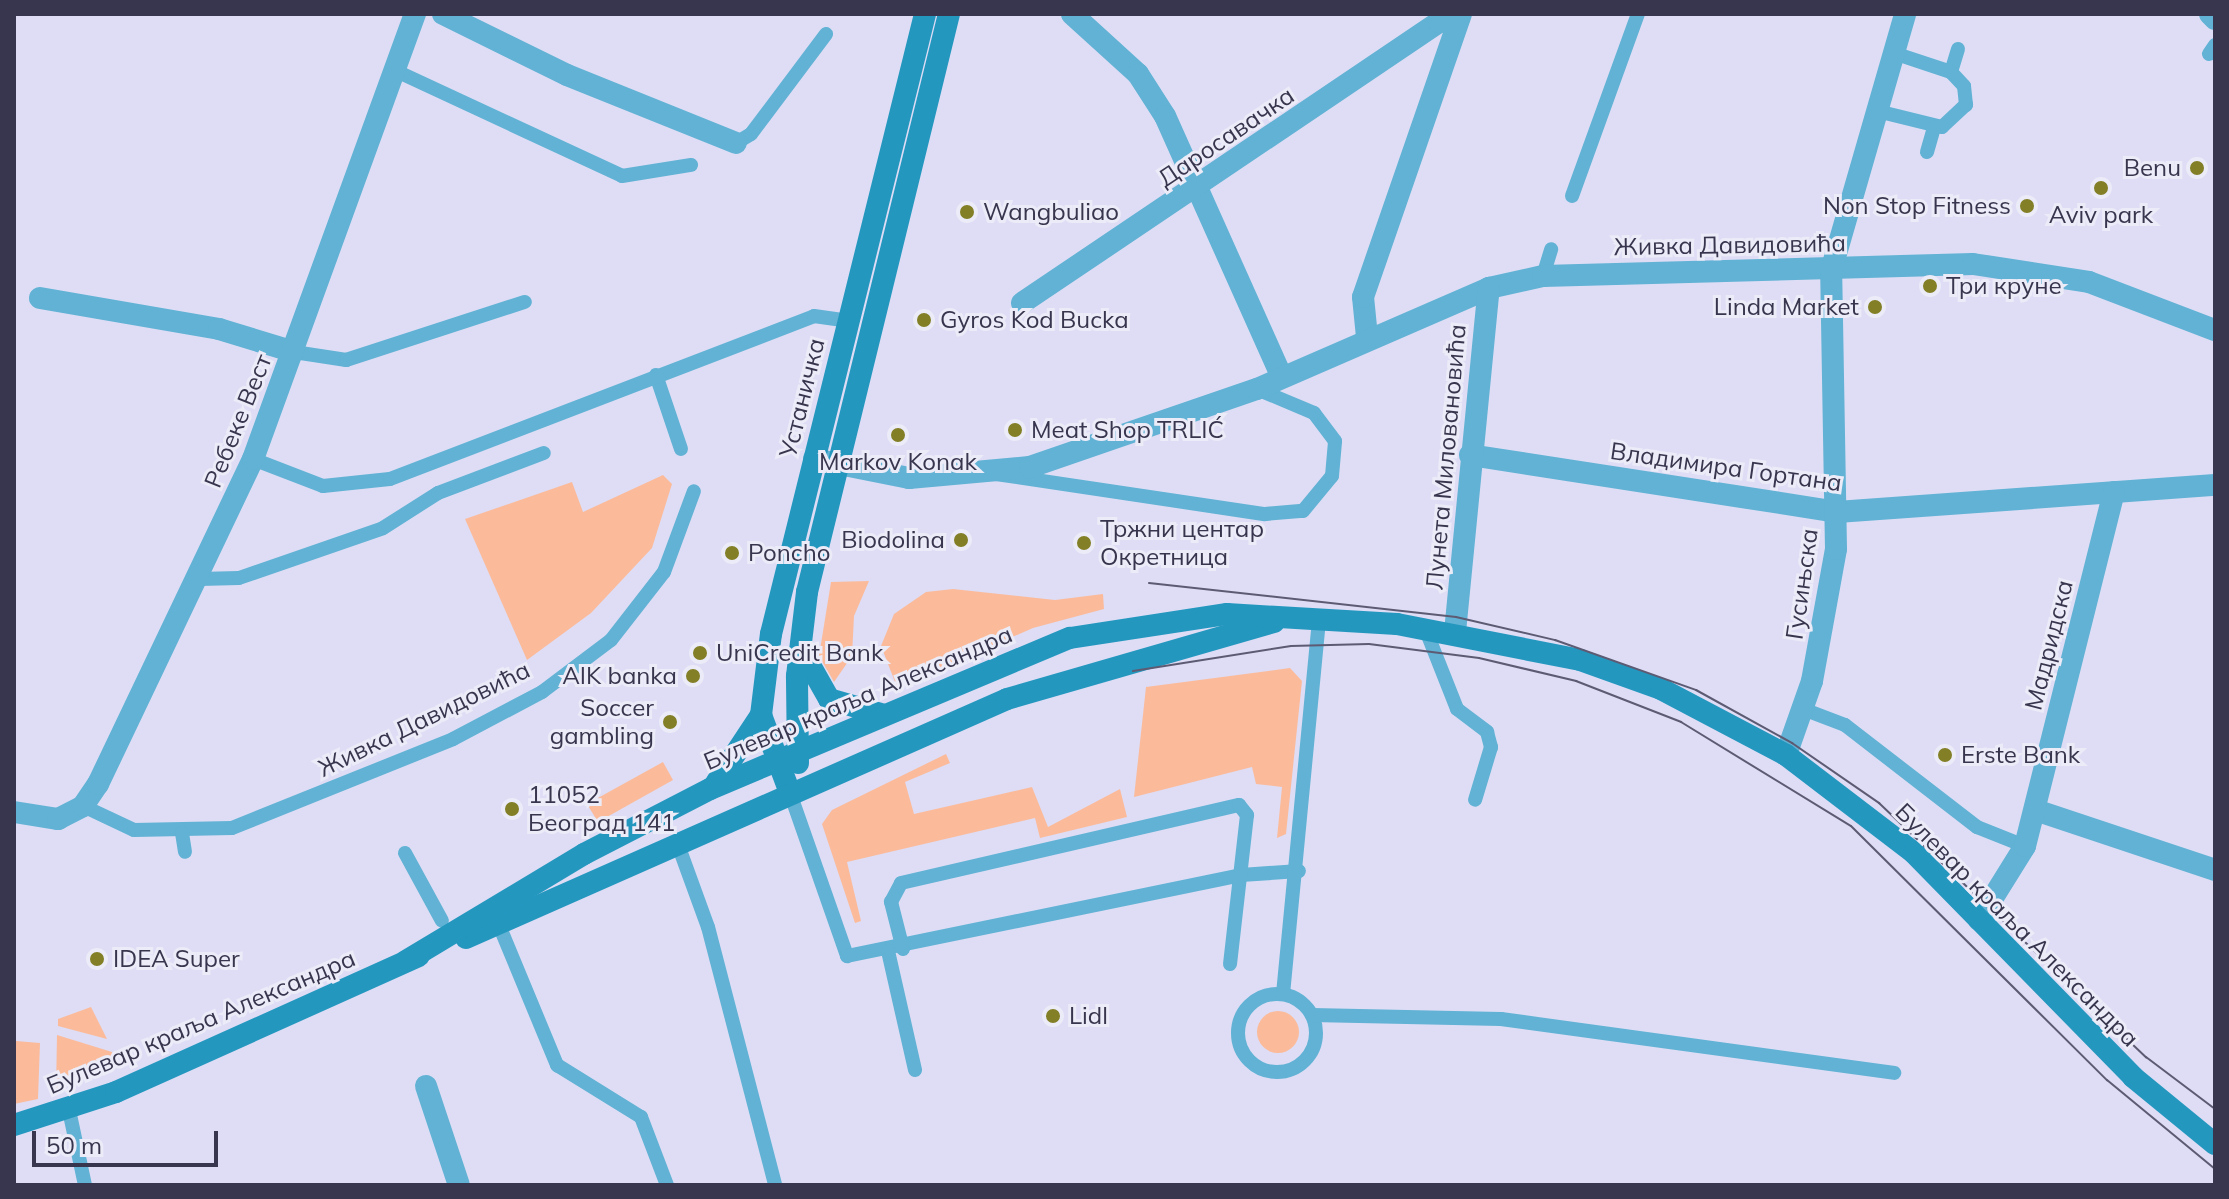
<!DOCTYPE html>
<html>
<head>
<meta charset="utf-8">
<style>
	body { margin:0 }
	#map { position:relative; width:2229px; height:1199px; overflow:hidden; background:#deddf5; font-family:Mulish,sans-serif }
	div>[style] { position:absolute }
	.green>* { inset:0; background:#fbbb9b }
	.round { border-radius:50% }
	.service>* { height:14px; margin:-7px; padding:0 7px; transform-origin:7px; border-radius:7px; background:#61b2d4 }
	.service>.ring { margin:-7px; padding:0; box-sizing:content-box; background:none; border:14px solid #61b2d4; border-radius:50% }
	.minor>* { height:22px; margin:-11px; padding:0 11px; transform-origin:11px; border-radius:11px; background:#61b2d4 }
	.tertiary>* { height:22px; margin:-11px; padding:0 11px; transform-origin:11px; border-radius:11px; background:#61b2d4 }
	.secondary>* { height:22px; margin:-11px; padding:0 11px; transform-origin:11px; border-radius:11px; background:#2497bf }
	.tram>* { height:2px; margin:-1px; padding:0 1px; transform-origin:1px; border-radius:1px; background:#5d5b73 }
	.dots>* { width:22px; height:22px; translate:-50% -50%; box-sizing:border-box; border:4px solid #ecebf8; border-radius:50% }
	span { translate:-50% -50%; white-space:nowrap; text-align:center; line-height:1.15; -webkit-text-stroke:6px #ecebf8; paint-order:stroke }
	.street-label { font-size:24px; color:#38364e }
	.poi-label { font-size:24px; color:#38364e }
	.right { translate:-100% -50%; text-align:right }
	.left { translate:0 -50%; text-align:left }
	.frame { position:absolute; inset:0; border:16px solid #38364e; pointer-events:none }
	.scale { position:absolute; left:32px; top:1131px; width:186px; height:36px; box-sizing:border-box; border:4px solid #38364e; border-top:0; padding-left:10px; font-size:24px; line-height:28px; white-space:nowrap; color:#38364e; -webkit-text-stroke:6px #ecebf8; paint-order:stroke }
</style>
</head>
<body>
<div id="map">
	<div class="green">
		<i style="clip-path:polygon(663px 475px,672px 484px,652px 548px,591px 613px,527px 660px,465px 519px,572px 482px,583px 512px)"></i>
		<i style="clip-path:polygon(869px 581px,854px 616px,852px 656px,834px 682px,819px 656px,831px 582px)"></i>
		<i style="clip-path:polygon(953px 589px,1055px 600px,1103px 594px,1104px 609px,1033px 628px,897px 687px,881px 646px,894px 614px,926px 592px)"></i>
		<i style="clip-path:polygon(1290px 668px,1302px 681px,1286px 834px,1277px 838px,1282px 787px,1256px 784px,1252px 767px,1134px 797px,1146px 687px)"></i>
		<i style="clip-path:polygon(946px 754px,950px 763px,905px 782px,914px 814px,1032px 787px,1048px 827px,1120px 789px,1127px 817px,1040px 838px,1035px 818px,847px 862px,861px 921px,855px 923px,822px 824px,832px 810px)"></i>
		<i style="clip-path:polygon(663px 762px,673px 780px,598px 822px,587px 804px)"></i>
		<i style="clip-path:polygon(91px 1007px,107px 1039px,58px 1026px,58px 1019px)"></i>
		<i class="round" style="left:1257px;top:1011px;width:42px;height:42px"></i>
		<i style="clip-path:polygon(57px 1035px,112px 1052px,117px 1063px,56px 1090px)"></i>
		<i style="clip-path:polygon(16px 1041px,40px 1043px,38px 1099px,14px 1104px)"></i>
	</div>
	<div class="service">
		<i style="left:2209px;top:54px;width:11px;rotate:-56deg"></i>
		<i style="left:394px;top:70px;width:251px;rotate:24.9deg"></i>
		<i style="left:622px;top:176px;width:70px;rotate:-9.1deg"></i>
		<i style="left:1951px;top:72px;width:24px;rotate:-73deg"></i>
		<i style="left:1877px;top:111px;width:67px;rotate:13.8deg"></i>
		<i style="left:1942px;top:127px;width:33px;rotate:-43deg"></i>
		<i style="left:1966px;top:105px;width:19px;rotate:-96deg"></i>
		<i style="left:1964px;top:86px;width:19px;rotate:-133deg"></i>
		<i style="left:1951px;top:72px;width:60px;rotate:-161.6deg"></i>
		<i style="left:736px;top:143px;width:17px;rotate:-31deg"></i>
		<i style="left:751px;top:134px;width:125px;rotate:-53.1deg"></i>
		<i style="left:1927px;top:152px;width:26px;rotate:-74deg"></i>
		<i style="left:1572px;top:196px;width:194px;rotate:-70.1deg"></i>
		<i style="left:1543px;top:276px;width:28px;rotate:-73deg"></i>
		<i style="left:294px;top:352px;width:53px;rotate:8.7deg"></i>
		<i style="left:346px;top:360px;width:188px;rotate:-18deg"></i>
		<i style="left:656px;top:375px;width:78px;rotate:71.3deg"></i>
		<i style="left:253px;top:459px;width:75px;rotate:21.1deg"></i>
		<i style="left:323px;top:486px;width:67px;rotate:-6deg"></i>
		<i style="left:390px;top:479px;width:454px;rotate:-21deg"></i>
		<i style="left:814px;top:316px;width:34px;rotate:8deg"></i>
		<i style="left:996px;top:474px;width:272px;rotate:8.5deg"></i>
		<i style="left:1265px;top:514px;width:38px;rotate:-5deg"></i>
		<i style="left:1303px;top:511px;width:45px;rotate:-50.4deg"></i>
		<i style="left:1332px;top:476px;width:35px;rotate:-85deg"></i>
		<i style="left:1335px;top:441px;width:35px;rotate:-127deg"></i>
		<i style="left:1314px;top:413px;width:62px;rotate:-157.2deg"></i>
		<i style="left:199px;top:579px;width:40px;rotate:-1.4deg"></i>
		<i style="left:239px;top:578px;width:152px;rotate:-19.1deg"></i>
		<i style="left:383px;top:528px;width:65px;rotate:-32.5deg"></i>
		<i style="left:438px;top:493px;width:113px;rotate:-20.7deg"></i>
		<i style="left:1425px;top:628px;width:87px;rotate:68.4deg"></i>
		<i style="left:1457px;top:709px;width:38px;rotate:37deg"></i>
		<i style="left:1487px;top:732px;width:16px;rotate:75deg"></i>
		<i style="left:1491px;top:747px;width:55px;rotate:106.8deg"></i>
		<i style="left:1803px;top:709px;width:45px;rotate:20.9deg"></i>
		<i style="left:1845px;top:725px;width:167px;rotate:37.7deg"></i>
		<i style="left:1977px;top:827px;width:52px;rotate:21.6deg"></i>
		<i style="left:790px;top:793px;width:173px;rotate:70.7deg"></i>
		<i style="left:847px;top:956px;width:402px;rotate:-11.6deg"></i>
		<i style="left:1241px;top:875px;width:58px;rotate:-3.9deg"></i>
		<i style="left:83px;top:806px;width:56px;rotate:25.2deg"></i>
		<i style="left:134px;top:830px;width:98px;rotate:-1.2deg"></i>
		<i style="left:232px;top:828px;width:238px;rotate:-21.9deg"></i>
		<i style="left:453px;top:739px;width:101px;rotate:-27.8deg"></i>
		<i style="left:542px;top:692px;width:86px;rotate:-37deg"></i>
		<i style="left:611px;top:640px;width:86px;rotate:-52.1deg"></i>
		<i style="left:664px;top:572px;width:86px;rotate:-69.7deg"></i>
		<i style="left:182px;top:833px;width:19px;rotate:81deg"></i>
		<i style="left:677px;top:842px;width:90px;rotate:70deg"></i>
		<i style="left:708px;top:927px;width:267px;rotate:75.4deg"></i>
		<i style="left:405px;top:853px;width:77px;rotate:61.4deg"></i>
		<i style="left:499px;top:925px;width:152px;rotate:67.5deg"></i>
		<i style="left:557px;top:1065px;width:99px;rotate:31.8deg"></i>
		<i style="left:641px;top:1117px;width:73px;rotate:69.1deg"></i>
		<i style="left:903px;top:949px;width:49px;rotate:-104.3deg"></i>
		<i style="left:891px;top:902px;width:21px;rotate:-62deg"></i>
		<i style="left:901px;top:883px;width:347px;rotate:-13deg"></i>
		<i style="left:1239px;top:805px;width:13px;rotate:51deg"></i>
		<i style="left:1247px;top:815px;width:150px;rotate:96.5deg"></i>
		<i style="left:888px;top:951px;width:122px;rotate:77.2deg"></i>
		<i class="ring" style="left:1238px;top:994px;width:64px;height:64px"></i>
		<i style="left:1283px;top:994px;width:375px;rotate:-84.5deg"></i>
		<i style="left:1312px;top:1015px;width:189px;rotate:1.2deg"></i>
		<i style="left:1501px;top:1019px;width:397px;rotate:7.8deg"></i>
		<i style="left:69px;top:1110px;width:77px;rotate:78deg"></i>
	</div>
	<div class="minor">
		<i style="left:443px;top:14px;width:138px;rotate:26.2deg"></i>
		<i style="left:567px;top:75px;width:182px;rotate:21.9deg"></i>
		<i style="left:1072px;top:14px;width:89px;rotate:42.3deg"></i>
		<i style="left:1138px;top:74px;width:50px;rotate:57.3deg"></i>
		<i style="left:1165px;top:116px;width:286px;rotate:65.9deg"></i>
		<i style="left:40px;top:298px;width:182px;rotate:9.8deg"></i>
		<i style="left:219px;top:329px;width:78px;rotate:17deg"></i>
		<i style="left:1022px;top:303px;width:503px;rotate:-33.97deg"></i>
		<i style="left:1439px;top:22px;width:20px;rotate:-9deg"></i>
		<i style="left:1367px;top:337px;width:40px;rotate:-95.7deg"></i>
		<i style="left:1363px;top:297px;width:299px;rotate:-70.9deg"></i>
		<i style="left:1470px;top:455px;width:371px;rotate:8.8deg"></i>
		<i style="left:1837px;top:512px;width:379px;rotate:-4.1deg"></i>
		<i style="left:814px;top:459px;width:97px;rotate:11.3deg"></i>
		<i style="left:909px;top:478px;width:121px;rotate:-5.2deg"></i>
		<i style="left:1030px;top:467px;width:240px;rotate:-19deg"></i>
		<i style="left:1257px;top:389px;width:253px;rotate:-23.5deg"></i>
		<i style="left:1489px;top:288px;width:55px;rotate:-12.5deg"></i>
		<i style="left:1543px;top:276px;width:430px;rotate:-1.6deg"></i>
		<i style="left:1973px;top:264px;width:117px;rotate:8.8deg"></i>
		<i style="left:2089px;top:282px;width:135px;rotate:20.9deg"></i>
		<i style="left:1455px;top:632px;width:346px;rotate:-84.4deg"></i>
		<i style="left:1786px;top:755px;width:78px;rotate:-70.6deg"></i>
		<i style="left:1812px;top:681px;width:134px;rotate:-79.7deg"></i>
		<i style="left:1836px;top:549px;width:278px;rotate:-91deg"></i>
		<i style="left:1831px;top:271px;width:267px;rotate:-73.9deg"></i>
		<i style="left:2035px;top:810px;width:190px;rotate:18.4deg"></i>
		<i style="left:14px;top:812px;width:45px;rotate:9deg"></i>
		<i style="left:58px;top:819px;width:28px;rotate:-27deg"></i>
		<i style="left:83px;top:806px;width:27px;rotate:-56deg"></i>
		<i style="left:98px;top:784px;width:360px;rotate:-64.5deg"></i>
		<i style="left:253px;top:459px;width:474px;rotate:-70deg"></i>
		<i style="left:1979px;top:920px;width:87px;rotate:-58.1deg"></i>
		<i style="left:2025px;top:846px;width:365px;rotate:-75.9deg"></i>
		<i style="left:426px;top:1086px;width:104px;rotate:71.6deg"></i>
	</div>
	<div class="tertiary">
		<i style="left:2210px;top:14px;width:7px;rotate:45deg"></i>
	</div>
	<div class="secondary">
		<i style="left:802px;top:651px;width:55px;rotate:60.6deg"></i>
		<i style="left:829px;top:699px;width:57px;rotate:16.2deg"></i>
		<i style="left:798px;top:763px;width:87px;rotate:-90.7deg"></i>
		<i style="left:797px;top:676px;width:85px;rotate:-83.2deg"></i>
		<i style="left:807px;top:592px;width:595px;rotate:-76.2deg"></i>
		<i style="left:716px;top:783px;width:82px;rotate:-56.5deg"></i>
		<i style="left:790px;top:793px;width:83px;rotate:-110.4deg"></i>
		<i style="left:761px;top:715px;width:82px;rotate:-83deg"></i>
		<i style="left:771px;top:634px;width:639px;rotate:-76.05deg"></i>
		<i style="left:466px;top:938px;width:591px;rotate:-23.83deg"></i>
		<i style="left:1007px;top:699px;width:278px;rotate:-16.1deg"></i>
		<i style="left:406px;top:961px;width:208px;rotate:-31deg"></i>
		<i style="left:584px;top:854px;width:142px;rotate:-27.3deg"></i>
		<i style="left:710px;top:789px;width:390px;rotate:-22.8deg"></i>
		<i style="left:1070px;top:638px;width:159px;rotate:-8.7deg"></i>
		<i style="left:1227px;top:614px;width:170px;rotate:3.4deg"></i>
		<i style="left:1397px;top:624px;width:187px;rotate:11.1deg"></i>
		<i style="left:1580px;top:660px;width:86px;rotate:19.7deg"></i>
		<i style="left:1661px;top:689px;width:141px;rotate:27.8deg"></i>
		<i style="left:1786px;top:755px;width:161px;rotate:37.4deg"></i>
		<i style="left:1914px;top:853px;width:313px;rotate:45.6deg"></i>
		<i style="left:2133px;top:1077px;width:106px;rotate:39.3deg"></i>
		<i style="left:14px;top:1125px;width:107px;rotate:-17.9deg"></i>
		<i style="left:116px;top:1092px;width:332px;rotate:-24.2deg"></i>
	</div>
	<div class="tram">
		<i style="left:1149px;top:583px;width:309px;rotate:6.3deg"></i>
		<i style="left:1456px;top:617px;width:102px;rotate:13.1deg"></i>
		<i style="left:1555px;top:640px;width:150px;rotate:19.5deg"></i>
		<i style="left:1696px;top:690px;width:110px;rotate:28.9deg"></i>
		<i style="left:1792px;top:743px;width:106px;rotate:34.6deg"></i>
		<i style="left:1879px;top:803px;width:369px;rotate:43.6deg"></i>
		<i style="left:2146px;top:1057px;width:86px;rotate:37deg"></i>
		<i style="left:1133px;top:671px;width:160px;rotate:-9deg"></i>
		<i style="left:1291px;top:646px;width:78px;rotate:-1.5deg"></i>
		<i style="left:1369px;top:644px;width:111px;rotate:7.3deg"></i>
		<i style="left:1479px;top:658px;width:100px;rotate:13.3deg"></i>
		<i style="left:1576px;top:681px;width:113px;rotate:21.3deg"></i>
		<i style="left:1681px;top:722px;width:199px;rotate:31.5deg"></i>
		<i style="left:1851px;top:826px;width:361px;rotate:44.8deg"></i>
		<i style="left:2107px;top:1080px;width:140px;rotate:39.5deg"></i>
	</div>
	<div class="dots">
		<i style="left:2197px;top:168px;background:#827f26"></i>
		<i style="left:2101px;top:188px;background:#827f26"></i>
		<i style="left:2027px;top:206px;background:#827f26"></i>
		<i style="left:967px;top:212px;background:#827f26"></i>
		<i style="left:1930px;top:286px;background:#827f26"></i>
		<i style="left:1875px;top:307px;background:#827f26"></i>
		<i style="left:924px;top:320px;background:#827f26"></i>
		<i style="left:1015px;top:430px;background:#827f26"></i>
		<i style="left:898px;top:435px;background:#827f26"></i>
		<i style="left:961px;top:540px;background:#827f26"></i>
		<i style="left:1084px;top:543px;background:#827f26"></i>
		<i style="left:732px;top:553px;background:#827f26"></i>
		<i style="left:700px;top:653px;background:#827f26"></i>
		<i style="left:693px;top:676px;background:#827f26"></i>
		<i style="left:670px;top:722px;background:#827f26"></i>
		<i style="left:1945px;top:755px;background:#827f26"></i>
		<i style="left:512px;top:809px;background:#827f26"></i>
		<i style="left:97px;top:959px;background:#827f26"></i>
		<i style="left:1053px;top:1016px;background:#827f26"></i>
	</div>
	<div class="street-label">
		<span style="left:1226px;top:137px;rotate:-34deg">Даросавачка</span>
		<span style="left:1730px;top:245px;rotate:-1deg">Живка Давидовића</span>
		<span style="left:802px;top:398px;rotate:-76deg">Устаничка</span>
		<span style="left:238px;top:421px;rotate:-68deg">Ребеке Вест</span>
		<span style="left:1446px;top:457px;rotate:-85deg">Лунета Миловановића</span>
		<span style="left:1726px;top:467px;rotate:8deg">Владимира Гортана</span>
		<span style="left:1802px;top:584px;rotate:-82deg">Гусињска</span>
		<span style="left:2049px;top:645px;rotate:-76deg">Мадридска</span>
		<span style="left:858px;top:698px;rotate:-23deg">Булевар краља Александра</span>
		<span style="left:424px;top:719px;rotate:-26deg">Живка Давидовића</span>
		<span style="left:2017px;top:925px;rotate:45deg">Булевар краља Александра</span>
		<span style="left:201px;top:1022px;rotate:-23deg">Булевар краља Александра</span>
	</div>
	<div class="poi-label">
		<span class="right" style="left:2181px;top:168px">Benu</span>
		<span class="right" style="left:2011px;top:206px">Non Stop Fitness</span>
		<span class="left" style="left:983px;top:212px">Wangbuliao</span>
		<span style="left:2101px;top:215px">Aviv park</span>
		<span class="left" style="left:1946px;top:286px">Три круне</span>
		<span class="right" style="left:1859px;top:307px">Linda Market</span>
		<span class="left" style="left:940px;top:320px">Gyros Kod Bucka</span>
		<span class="left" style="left:1031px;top:430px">Meat Shop TRLIĆ</span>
		<span style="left:898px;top:462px">Markov Konak</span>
		<span class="left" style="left:1100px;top:543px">Тржни центар<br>Окретница</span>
		<span class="right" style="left:945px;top:540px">Biodolina</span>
		<span class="left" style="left:748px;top:553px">Poncho</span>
		<span class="left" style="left:716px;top:653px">UniCredit Bank</span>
		<span class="right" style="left:677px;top:676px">AIK banka</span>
		<span class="right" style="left:654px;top:722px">Soccer<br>gambling</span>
		<span class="left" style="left:1961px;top:755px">Erste Bank</span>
		<span class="left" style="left:528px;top:809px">11052<br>Београд 141</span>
		<span class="left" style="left:113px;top:959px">IDEA Super</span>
		<span class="left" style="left:1069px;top:1016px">Lidl</span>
	</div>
	<div class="frame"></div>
	<div class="scale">50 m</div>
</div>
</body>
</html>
